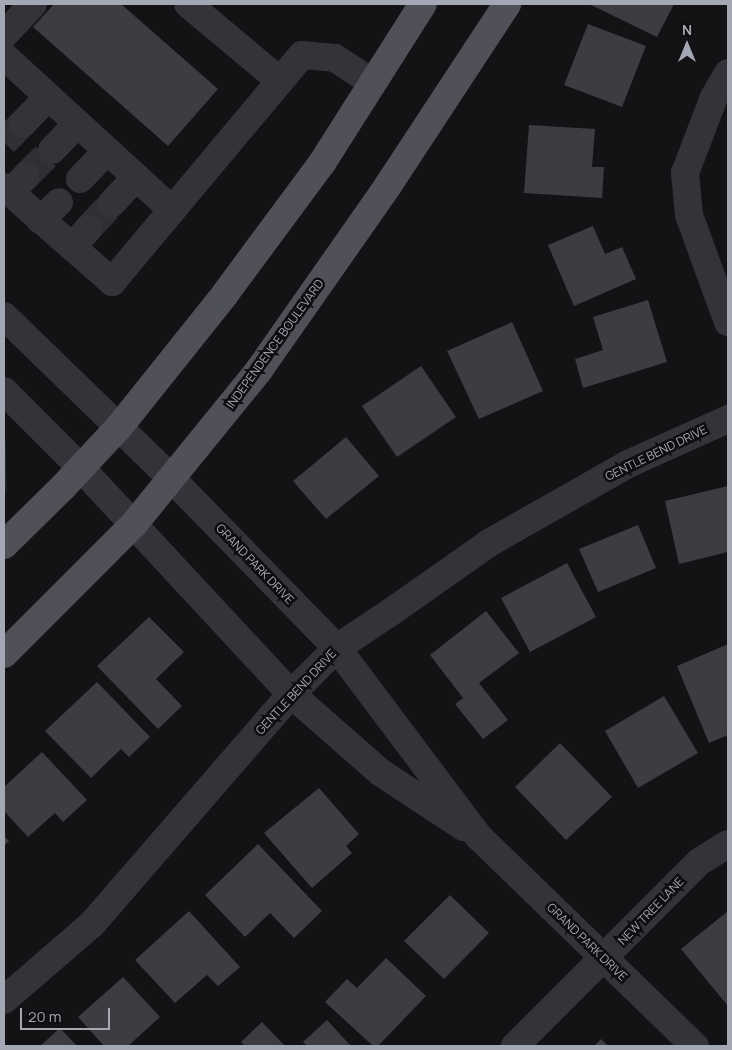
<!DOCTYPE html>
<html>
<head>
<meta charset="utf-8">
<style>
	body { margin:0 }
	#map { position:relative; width:732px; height:1050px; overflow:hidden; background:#131214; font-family:Manrope,sans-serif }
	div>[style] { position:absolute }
	.green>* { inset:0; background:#1d241e }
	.building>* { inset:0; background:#3d3c41 }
	.minor-tunnel>* { height:28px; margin-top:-14px; transform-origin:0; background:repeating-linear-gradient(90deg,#303034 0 28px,transparent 0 42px) }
	.minor>* { height:28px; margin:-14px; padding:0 14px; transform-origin:14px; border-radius:14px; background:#333339 }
	.major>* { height:28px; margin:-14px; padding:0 14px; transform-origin:14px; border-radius:14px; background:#4f5058 }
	span { translate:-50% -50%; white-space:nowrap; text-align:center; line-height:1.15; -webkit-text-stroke:5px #0e0d0f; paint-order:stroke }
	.street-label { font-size:12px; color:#a4a7b4 }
	.frame { position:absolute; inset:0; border:5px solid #a4a7b4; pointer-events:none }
	.north { position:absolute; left:662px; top:20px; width:50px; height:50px; -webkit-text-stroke:4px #0e0d0f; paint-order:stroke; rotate:0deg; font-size:14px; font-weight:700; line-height:20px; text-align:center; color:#a4a7b4 }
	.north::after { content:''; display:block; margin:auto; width:18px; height:22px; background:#a4a7b4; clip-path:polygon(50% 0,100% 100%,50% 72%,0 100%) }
	.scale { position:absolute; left:20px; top:1008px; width:90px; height:22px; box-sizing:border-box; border:2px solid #a4a7b4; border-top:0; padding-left:6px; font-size:15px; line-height:18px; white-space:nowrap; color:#a4a7b4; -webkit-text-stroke:4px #0e0d0f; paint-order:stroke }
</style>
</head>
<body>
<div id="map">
	<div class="green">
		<i style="clip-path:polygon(4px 440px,6px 442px,7px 492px,4px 495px)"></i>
	</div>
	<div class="building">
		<i style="clip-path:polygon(54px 4px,121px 4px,218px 89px,168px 146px,33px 27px)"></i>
		<i style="clip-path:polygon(589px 4px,674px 4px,657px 37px)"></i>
		<i style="clip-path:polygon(588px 24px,646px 46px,622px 107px,564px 85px)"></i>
		<i style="clip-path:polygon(529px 125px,595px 129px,592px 167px,604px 167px,602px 198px,524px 193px)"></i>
		<i style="clip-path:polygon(593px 226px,605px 254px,622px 247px,636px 279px,574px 306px,548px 245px)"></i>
		<i style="clip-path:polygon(648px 300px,667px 362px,583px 388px,575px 359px,603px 350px,593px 317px)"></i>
		<i style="clip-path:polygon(512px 322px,543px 391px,479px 419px,447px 351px)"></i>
		<i style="clip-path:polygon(421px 366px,456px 417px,397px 457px,362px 406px)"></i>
		<i style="clip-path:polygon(346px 437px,379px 476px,326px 519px,293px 481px)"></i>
		<i style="clip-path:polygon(728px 486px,728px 552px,679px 564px,665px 501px)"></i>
		<i style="clip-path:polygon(638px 525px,656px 568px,598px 592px,579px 549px)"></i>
		<i style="clip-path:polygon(567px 563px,596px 617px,530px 652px,501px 598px)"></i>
		<i style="clip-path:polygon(486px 611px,519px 653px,479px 683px,508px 720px,483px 739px,455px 704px,463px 698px,430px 655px)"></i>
		<i style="clip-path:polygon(149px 617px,184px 652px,156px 679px,182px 706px,158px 729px,97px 666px)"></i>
		<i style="clip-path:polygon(728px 644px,728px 735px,709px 743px,677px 666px)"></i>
		<i style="clip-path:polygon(97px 682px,150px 737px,129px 757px,121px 749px,91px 778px,45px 731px)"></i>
		<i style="clip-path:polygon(664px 696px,698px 753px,638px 788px,605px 731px)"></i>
		<i style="clip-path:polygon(560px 743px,612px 797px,566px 840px,515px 787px)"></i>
		<i style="clip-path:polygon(42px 752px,87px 800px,63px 822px,55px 813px,28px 837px,4px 811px,4px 787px)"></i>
		<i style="clip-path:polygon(319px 788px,359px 834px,346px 846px,352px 853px,312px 888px,264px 833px)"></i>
		<i style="clip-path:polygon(4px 836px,9px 841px,4px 846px)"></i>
		<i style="clip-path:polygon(258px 844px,322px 911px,294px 938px,270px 913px,245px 937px,205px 895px)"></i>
		<i style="clip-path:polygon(450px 895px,489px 933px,444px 979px,404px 941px)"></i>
		<i style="clip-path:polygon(189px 911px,240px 967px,218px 986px,207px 975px,175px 1003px,135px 960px)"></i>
		<i style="clip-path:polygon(728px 911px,728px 1006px,681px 949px)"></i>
		<i style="clip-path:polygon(386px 958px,426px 996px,378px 1046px,373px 1046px,325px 1002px,347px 979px,357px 988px)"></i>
		<i style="clip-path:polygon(123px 977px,160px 1017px,128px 1046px,104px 1046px,78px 1017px)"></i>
		<i style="clip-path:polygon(327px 1020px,351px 1046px,307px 1046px,303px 1042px)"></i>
		<i style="clip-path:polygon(262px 1022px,285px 1046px,245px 1046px,241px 1042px)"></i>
		<i style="clip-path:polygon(60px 1028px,77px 1046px,40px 1046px)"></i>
		<i style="clip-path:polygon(601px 1039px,608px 1046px,594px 1046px)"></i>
	</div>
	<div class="minor-tunnel">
		<i style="left:4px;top:142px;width:27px;rotate:-45deg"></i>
		<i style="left:26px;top:176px;width:37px;rotate:-45deg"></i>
		<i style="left:88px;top:229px;width:34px;rotate:-47deg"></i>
	</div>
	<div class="minor">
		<i style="left:188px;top:4px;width:120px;rotate:39.9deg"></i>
		<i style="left:4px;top:35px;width:42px;rotate:-46.9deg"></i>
		<i style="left:4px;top:56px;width:228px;rotate:42.5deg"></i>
		<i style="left:728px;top:73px;width:28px;rotate:120deg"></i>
		<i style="left:714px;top:97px;width:81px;rotate:110.9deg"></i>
		<i style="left:685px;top:173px;width:42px;rotate:84.6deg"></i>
		<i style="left:689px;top:215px;width:114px;rotate:70deg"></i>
		<i style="left:23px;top:123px;width:36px;rotate:-46deg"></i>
		<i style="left:52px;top:150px;width:36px;rotate:-46deg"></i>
		<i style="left:80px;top:179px;width:39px;rotate:-46deg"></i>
		<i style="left:4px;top:187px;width:144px;rotate:41.3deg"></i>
		<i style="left:112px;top:282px;width:296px;rotate:-50.1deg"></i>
		<i style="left:302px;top:55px;width:33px;rotate:5deg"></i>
		<i style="left:335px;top:58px;width:45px;rotate:33.3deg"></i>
		<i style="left:10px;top:193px;width:23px;rotate:-47deg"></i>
		<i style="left:111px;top:204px;width:37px;rotate:-47deg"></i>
		<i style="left:40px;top:220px;width:26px;rotate:-43deg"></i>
		<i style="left:72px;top:247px;width:24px;rotate:-48deg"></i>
		<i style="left:4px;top:316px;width:234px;rotate:44.1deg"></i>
		<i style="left:172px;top:479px;width:236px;rotate:45.7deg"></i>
		<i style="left:337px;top:648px;width:236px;rotate:53.1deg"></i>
		<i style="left:479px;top:837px;width:301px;rotate:44.1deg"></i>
		<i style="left:4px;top:391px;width:109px;rotate:45deg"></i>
		<i style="left:81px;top:468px;width:309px;rotate:47.1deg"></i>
		<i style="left:291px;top:694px;width:118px;rotate:41.2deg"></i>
		<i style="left:380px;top:772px;width:100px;rotate:33.5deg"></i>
		<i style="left:4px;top:1000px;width:116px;rotate:-40.8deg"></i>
		<i style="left:92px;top:924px;width:304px;rotate:-49.1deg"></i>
		<i style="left:291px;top:694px;width:65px;rotate:-45deg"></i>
		<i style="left:337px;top:648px;width:65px;rotate:-33.7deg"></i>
		<i style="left:391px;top:612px;width:120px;rotate:-35.1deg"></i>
		<i style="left:489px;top:543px;width:160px;rotate:-29.6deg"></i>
		<i style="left:628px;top:464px;width:110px;rotate:-24.2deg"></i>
		<i style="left:515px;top:1046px;width:260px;rotate:-45deg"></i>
		<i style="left:699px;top:862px;width:34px;rotate:-32deg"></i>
	</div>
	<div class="major">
		<i style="left:4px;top:545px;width:83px;rotate:-44.5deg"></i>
		<i style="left:63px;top:487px;width:82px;rotate:-47deg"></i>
		<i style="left:119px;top:427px;width:170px;rotate:-51.4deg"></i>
		<i style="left:225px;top:294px;width:163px;rotate:-53.5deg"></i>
		<i style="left:322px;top:163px;width:188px;rotate:-57.6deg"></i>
		<i style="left:4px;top:654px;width:184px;rotate:-45deg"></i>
		<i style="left:134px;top:524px;width:198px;rotate:-50.9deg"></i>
		<i style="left:259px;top:370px;width:223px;rotate:-55deg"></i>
		<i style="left:387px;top:187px;width:219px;rotate:-56.7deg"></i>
	</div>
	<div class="street-label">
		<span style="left:275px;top:344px;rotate:-54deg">INDEPENDENCE BOULEVARD</span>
		<span style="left:656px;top:453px;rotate:-26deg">GENTLE BEND DRIVE</span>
		<span style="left:255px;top:564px;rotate:46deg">GRAND PARK DRIVE</span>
		<span style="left:296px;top:692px;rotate:-47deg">GENTLE BEND DRIVE</span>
		<span style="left:651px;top:911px;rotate:-46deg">NEW TREE LANE</span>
		<span style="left:587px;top:942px;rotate:44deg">GRAND PARK DRIVE</span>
	</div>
	<div class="frame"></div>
	<div class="north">N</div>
	<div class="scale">20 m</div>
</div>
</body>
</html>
